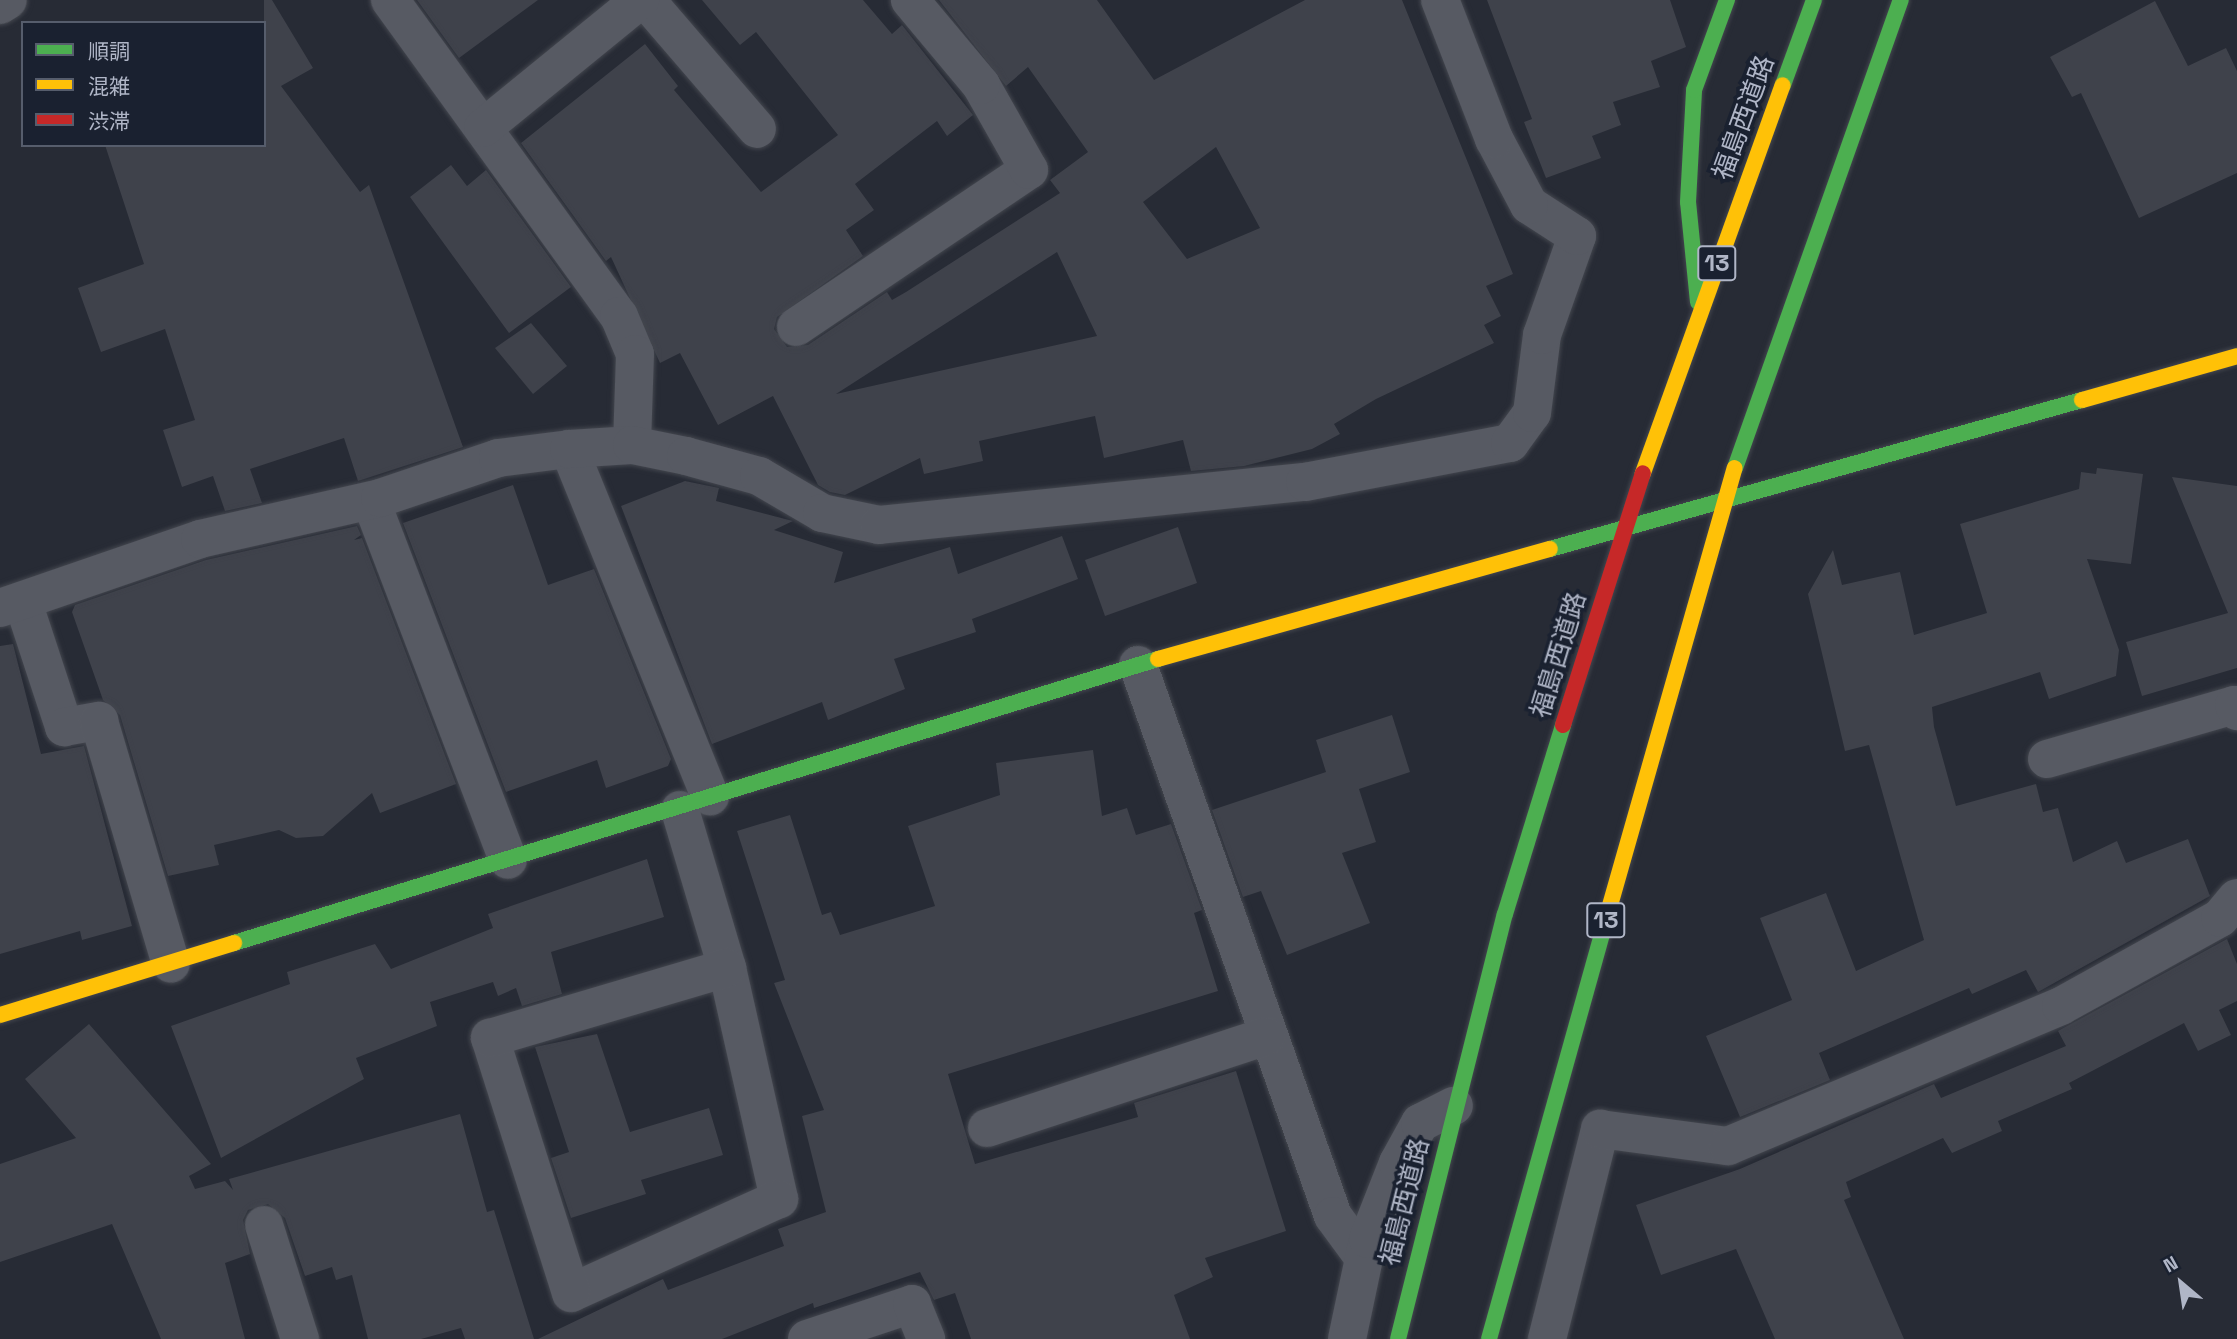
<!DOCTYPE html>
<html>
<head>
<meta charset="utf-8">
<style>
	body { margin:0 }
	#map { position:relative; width:2237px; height:1339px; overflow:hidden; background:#272b35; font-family:"Space Grotesk","Noto Sans JP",sans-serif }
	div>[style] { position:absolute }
	.building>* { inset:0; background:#3f424b }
	.roads { filter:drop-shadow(0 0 2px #43464e) drop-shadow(0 0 2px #43464e) }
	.street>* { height:38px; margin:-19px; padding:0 19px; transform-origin:19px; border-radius:19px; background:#575a63 }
	.fast>* { height:16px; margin:-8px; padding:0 8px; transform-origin:8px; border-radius:8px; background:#4caf50 }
	.slow>* { height:16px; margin:-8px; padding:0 8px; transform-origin:8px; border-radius:8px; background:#ffc107 }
	.jam>* { height:16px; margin:-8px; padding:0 8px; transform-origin:8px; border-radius:8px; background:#c62828 }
	span { translate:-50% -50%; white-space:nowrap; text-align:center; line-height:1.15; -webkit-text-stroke:7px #1a2130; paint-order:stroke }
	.shield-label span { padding:2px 5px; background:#1a2130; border:2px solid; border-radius:5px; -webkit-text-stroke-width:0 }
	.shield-label { font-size:24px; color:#b0b6c7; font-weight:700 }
	.street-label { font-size:26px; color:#b0b6c7 }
	.legend { position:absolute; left:21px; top:21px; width:245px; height:126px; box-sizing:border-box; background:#1a2130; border:2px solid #565d6c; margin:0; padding:9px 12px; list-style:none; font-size:21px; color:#b0b6c7 }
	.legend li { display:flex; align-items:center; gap:14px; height:35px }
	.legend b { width:35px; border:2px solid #565d6c }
	.north { position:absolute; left:2146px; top:1248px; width:70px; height:70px; -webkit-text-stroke:5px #1a2130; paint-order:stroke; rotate:331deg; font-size:19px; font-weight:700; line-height:28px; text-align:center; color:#b0b6c7 }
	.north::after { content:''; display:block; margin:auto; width:24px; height:32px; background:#b0b6c7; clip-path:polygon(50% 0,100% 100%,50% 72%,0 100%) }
</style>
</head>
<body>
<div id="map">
	<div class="building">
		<i style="clip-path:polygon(264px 0,272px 0,313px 68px,281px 86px,360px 192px,369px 185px,463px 447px,358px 481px,344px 438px,250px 469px,262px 503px,225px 511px,213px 476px,182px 487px,163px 430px,195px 420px,165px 329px,101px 352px,78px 288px,144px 264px,105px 145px,264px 145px)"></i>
		<i style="clip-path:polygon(417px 0,538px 0,459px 58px)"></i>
		<i style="clip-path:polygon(evenodd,702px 0,863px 0,892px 34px,902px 25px,973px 115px,947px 136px,937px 121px,855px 184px,874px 210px,846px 230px,863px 256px,777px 317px,774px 329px,787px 347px,808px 345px,887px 292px,892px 300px,906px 292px,1060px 193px,1050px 180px,1088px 152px,1028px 67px,1006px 86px,939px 0,1097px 0,1154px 80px,1305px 0,1402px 0,1513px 274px,1486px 286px,1501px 316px,1484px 325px,1494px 343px,1376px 399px,1334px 424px,1340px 434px,1312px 449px,1244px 466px,1191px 471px,1183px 440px,1104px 458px,1095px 416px,979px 441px,983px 461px,924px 474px,920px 458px,845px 495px,830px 492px,818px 485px,773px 396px,718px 425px,680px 353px,660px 363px,611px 257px,606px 261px,521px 143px,645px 44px,678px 86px,674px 90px,761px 192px,838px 135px,756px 32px,740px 45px,702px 0,1216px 147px,1260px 228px,1187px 259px,1143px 202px,1216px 147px,702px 0,1057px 252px,1097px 336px,836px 394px,1057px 252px)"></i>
		<i style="clip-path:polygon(1487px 0,1670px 0,1686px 47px,1651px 61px,1660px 87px,1613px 102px,1621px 125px,1592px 136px,1601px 158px,1546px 178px,1524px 122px,1532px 119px)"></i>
		<i style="clip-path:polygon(2155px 1px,2188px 66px,2226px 48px,2237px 71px,2237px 173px,2139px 218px,2081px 93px,2072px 97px,2050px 57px)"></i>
		<i style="clip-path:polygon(451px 165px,467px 186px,486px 170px,571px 287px,509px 333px,410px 197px)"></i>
		<i style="clip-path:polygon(531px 323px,567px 366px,533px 394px,495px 348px)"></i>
		<i style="clip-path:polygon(2097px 468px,2143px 474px,2131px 564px,2087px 559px,2119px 650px,2116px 676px,2049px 699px,2040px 672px,1932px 707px,1934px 727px,1956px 806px,2036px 784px,2043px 812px,2058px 808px,2073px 862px,2117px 841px,2126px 863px,2188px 839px,2210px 896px,2038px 992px,2026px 970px,1972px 994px,1969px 988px,1819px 1053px,1830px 1080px,1740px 1117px,1706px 1036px,1792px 1000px,1760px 918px,1826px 893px,1856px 971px,1924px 940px,1869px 745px,1845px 751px,1808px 594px,1833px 550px,1842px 585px,1900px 572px,1914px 635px,1987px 613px,1960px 524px,2079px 489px,2081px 472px,2096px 474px)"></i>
		<i style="clip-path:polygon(2172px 477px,2237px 486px,2237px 668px,2142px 696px,2126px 642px,2228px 613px)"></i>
		<i style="clip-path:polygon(685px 481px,719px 488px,716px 501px,793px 521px,774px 530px,843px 552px,834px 583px,950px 547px,958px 574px,1062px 536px,1078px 579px,972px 619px,976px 632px,894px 659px,905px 689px,828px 720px,822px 702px,712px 744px,621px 506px)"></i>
		<i style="clip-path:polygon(513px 485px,548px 585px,594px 569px,671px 759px,668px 766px,606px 788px,597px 760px,506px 792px,403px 523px)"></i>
		<i style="clip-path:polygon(357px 526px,361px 535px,354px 540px,362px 538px,456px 784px,380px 813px,372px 793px,323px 836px,296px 838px,279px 830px,214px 845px,219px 865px,168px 876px,120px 715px,103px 700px,72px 612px,75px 605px,206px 560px)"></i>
		<i style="clip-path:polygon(1178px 527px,1197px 583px,1105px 616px,1085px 560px)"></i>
		<i style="clip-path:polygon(13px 644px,41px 754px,84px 746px,132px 926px,82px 940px,80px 931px,0 954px,0 646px)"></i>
		<i style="clip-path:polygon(1392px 715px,1410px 772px,1359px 789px,1376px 842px,1342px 853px,1370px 923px,1287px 955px,1261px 891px,1243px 897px,1212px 810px,1326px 772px,1316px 740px)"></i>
		<i style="clip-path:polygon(1093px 750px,1102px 816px,1127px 808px,1136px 835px,1171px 824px,1202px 910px,1194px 913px,1218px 991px,948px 1074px,975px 1164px,1138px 1117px,1134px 1103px,1236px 1071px,1286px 1231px,1205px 1258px,1213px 1277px,1174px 1295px,1190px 1339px,971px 1339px,955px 1293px,934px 1300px,920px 1272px,814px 1308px,813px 1303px,722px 1339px,538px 1339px,663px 1279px,668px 1290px,784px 1246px,778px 1229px,826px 1212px,802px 1116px,824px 1110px,774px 983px,785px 980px,737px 831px,790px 815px,822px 915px,831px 912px,840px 935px,935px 906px,908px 826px,1000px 795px,996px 763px)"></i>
		<i style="clip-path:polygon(647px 859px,664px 917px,551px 952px,562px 994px,522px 1006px,516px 988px,498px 996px,493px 982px,430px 1002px,437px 1026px,356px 1058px,364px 1079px,221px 1158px,171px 1026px,290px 984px,287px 972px,375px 944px,391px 969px,493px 928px,488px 914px)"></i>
		<i style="clip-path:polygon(2227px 939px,2237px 964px,2237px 1001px,2219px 1010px,2231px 1035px,2198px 1051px,2184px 1023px,2069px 1083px,2072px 1089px,1998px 1121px,2002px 1131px,1952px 1153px,1943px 1138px,1846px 1182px,1851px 1197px,1844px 1200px,1904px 1339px,1775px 1339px,1736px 1249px,1661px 1275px,1636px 1205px,1740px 1169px,1934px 1084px,1941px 1098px,2066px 1046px,2058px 1031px)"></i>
		<i style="clip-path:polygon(89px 1024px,211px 1164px,189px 1176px,195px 1189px,225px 1181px,233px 1190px,229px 1179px,460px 1114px,487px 1212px,494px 1210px,534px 1339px,465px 1339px,461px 1328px,421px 1339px,368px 1339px,352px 1275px,336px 1280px,332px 1267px,305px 1276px,285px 1218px,268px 1204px,248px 1210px,243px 1220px,250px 1254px,225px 1263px,245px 1339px,161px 1339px,112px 1224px,0 1262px,0 1164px,76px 1138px,25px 1079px)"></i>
		<i style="clip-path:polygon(597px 1034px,630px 1132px,709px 1108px,723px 1155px,641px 1180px,646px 1194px,571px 1218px,551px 1158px,569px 1152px,535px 1047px)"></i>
	</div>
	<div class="roads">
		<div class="street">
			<i style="left:390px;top:0;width:390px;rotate:54.1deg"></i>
			<i style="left:619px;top:316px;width:41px;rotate:67.2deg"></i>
			<i style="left:635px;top:354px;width:91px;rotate:91.9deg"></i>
			<i style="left:646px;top:0;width:170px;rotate:49.3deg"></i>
			<i style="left:0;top:5px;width:9px;rotate:-32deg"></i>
			<i style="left:483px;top:128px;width:203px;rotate:-39.2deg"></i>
			<i style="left:796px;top:327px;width:281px;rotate:-34deg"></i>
			<i style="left:1029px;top:170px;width:98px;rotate:-119.5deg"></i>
			<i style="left:981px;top:85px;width:111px;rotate:-129.9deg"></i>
			<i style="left:569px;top:449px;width:375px;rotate:67.9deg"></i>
			<i style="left:371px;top:501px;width:384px;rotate:69.1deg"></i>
			<i style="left:23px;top:602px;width:132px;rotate:71.8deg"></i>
			<i style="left:64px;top:727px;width:36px;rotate:-10deg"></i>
			<i style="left:99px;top:721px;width:253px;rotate:73.5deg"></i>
			<i style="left:0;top:608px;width:212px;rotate:-19deg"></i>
			<i style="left:200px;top:539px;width:185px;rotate:-12.8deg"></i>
			<i style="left:380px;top:498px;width:125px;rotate:-18.7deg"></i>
			<i style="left:498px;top:458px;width:72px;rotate:-7.2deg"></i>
			<i style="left:569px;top:449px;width:63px;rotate:-3.6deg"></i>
			<i style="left:632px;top:445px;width:55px;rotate:11.5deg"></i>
			<i style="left:686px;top:456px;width:76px;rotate:15.3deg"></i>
			<i style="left:759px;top:476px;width:73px;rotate:30.4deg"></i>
			<i style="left:822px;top:513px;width:58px;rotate:11.9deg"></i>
			<i style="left:879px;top:525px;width:428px;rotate:-5.8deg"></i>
			<i style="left:1305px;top:482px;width:209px;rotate:-10.8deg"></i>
			<i style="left:1510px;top:443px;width:37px;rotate:-54deg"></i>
			<i style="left:1532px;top:413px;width:79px;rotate:-82.7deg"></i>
			<i style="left:1542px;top:335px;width:105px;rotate:-70.5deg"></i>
			<i style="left:1577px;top:236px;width:57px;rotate:-147.1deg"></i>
			<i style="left:1529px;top:205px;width:75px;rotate:-117.9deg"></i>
			<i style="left:1494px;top:139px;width:149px;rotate:-111.2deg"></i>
			<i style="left:1138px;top:665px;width:584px;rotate:70.51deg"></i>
			<i style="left:1333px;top:1216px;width:52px;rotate:53.6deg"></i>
			<i style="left:2047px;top:759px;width:195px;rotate:-16.1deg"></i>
			<i style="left:2234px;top:705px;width:7px;rotate:63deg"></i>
			<i style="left:680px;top:810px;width:165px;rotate:73.4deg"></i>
			<i style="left:727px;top:968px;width:237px;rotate:77.3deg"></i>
			<i style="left:779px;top:1199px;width:228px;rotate:155.7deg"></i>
			<i style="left:571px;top:1293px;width:268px;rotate:-107.6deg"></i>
			<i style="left:490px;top:1038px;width:247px;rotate:-16.5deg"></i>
			<i style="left:987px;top:1128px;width:294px;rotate:-18.2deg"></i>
			<i style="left:264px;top:1225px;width:120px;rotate:72.5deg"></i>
			<i style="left:807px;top:1339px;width:111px;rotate:-18.4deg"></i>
			<i style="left:912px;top:1304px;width:38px;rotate:68deg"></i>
			<i style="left:1347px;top:1339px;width:102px;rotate:-78.1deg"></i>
			<i style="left:1368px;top:1239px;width:82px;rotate:-68.5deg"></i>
			<i style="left:1398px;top:1163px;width:46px;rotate:-61.2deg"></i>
			<i style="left:1420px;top:1123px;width:38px;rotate:-27deg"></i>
			<i style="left:1547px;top:1339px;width:217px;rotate:-75.8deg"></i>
			<i style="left:1600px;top:1129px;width:129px;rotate:7.6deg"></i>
			<i style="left:1728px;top:1146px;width:361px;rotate:-22.8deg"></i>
			<i style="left:2061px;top:1006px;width:182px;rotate:-29deg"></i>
			<i style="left:2220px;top:918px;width:26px;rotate:-50deg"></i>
		</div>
		<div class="fast">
			<i style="left:1783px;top:85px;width:90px;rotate:-70deg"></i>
			<i style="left:1698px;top:302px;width:100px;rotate:-95.7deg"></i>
			<i style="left:1688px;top:202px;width:112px;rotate:-86.9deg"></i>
			<i style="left:1694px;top:90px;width:96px;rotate:-69.9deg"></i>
			<i style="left:1735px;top:468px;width:497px;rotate:-70.5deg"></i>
			<i style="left:1550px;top:549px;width:552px;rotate:-15.65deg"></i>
			<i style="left:234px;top:943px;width:967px;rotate:-17.09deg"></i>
			<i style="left:1398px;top:1339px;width:438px;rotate:-75.9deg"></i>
			<i style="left:1505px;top:914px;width:198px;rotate:-72.9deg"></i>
			<i style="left:1489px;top:1339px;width:432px;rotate:-74.4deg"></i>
		</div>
		<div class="slow">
			<i style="left:2082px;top:400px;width:161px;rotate:-15.8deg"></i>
			<i style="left:1643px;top:473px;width:412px;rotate:-70.2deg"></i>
			<i style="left:1158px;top:659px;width:407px;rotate:-15.7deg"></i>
			<i style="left:1605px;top:923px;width:473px;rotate:-74.1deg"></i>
			<i style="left:0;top:1015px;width:245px;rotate:-17.1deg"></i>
		</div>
		<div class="jam">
			<i style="left:1563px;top:725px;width:264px;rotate:-72.4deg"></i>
		</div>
	</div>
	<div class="shield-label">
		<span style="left:1717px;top:263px">13</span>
		<span style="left:1606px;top:920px">13</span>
	</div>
	<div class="street-label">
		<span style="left:1744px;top:118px;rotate:-70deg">福島西道路</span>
		<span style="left:1559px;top:655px;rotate:-73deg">福島西道路</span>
		<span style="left:1405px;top:1202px;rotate:-76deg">福島西道路</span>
	</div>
	<ul class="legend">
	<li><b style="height:9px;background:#4caf50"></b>順調</li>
	<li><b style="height:9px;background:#ffc107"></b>混雑</li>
	<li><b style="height:9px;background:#c62828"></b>渋滞</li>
	</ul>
	<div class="north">N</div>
</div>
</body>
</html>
